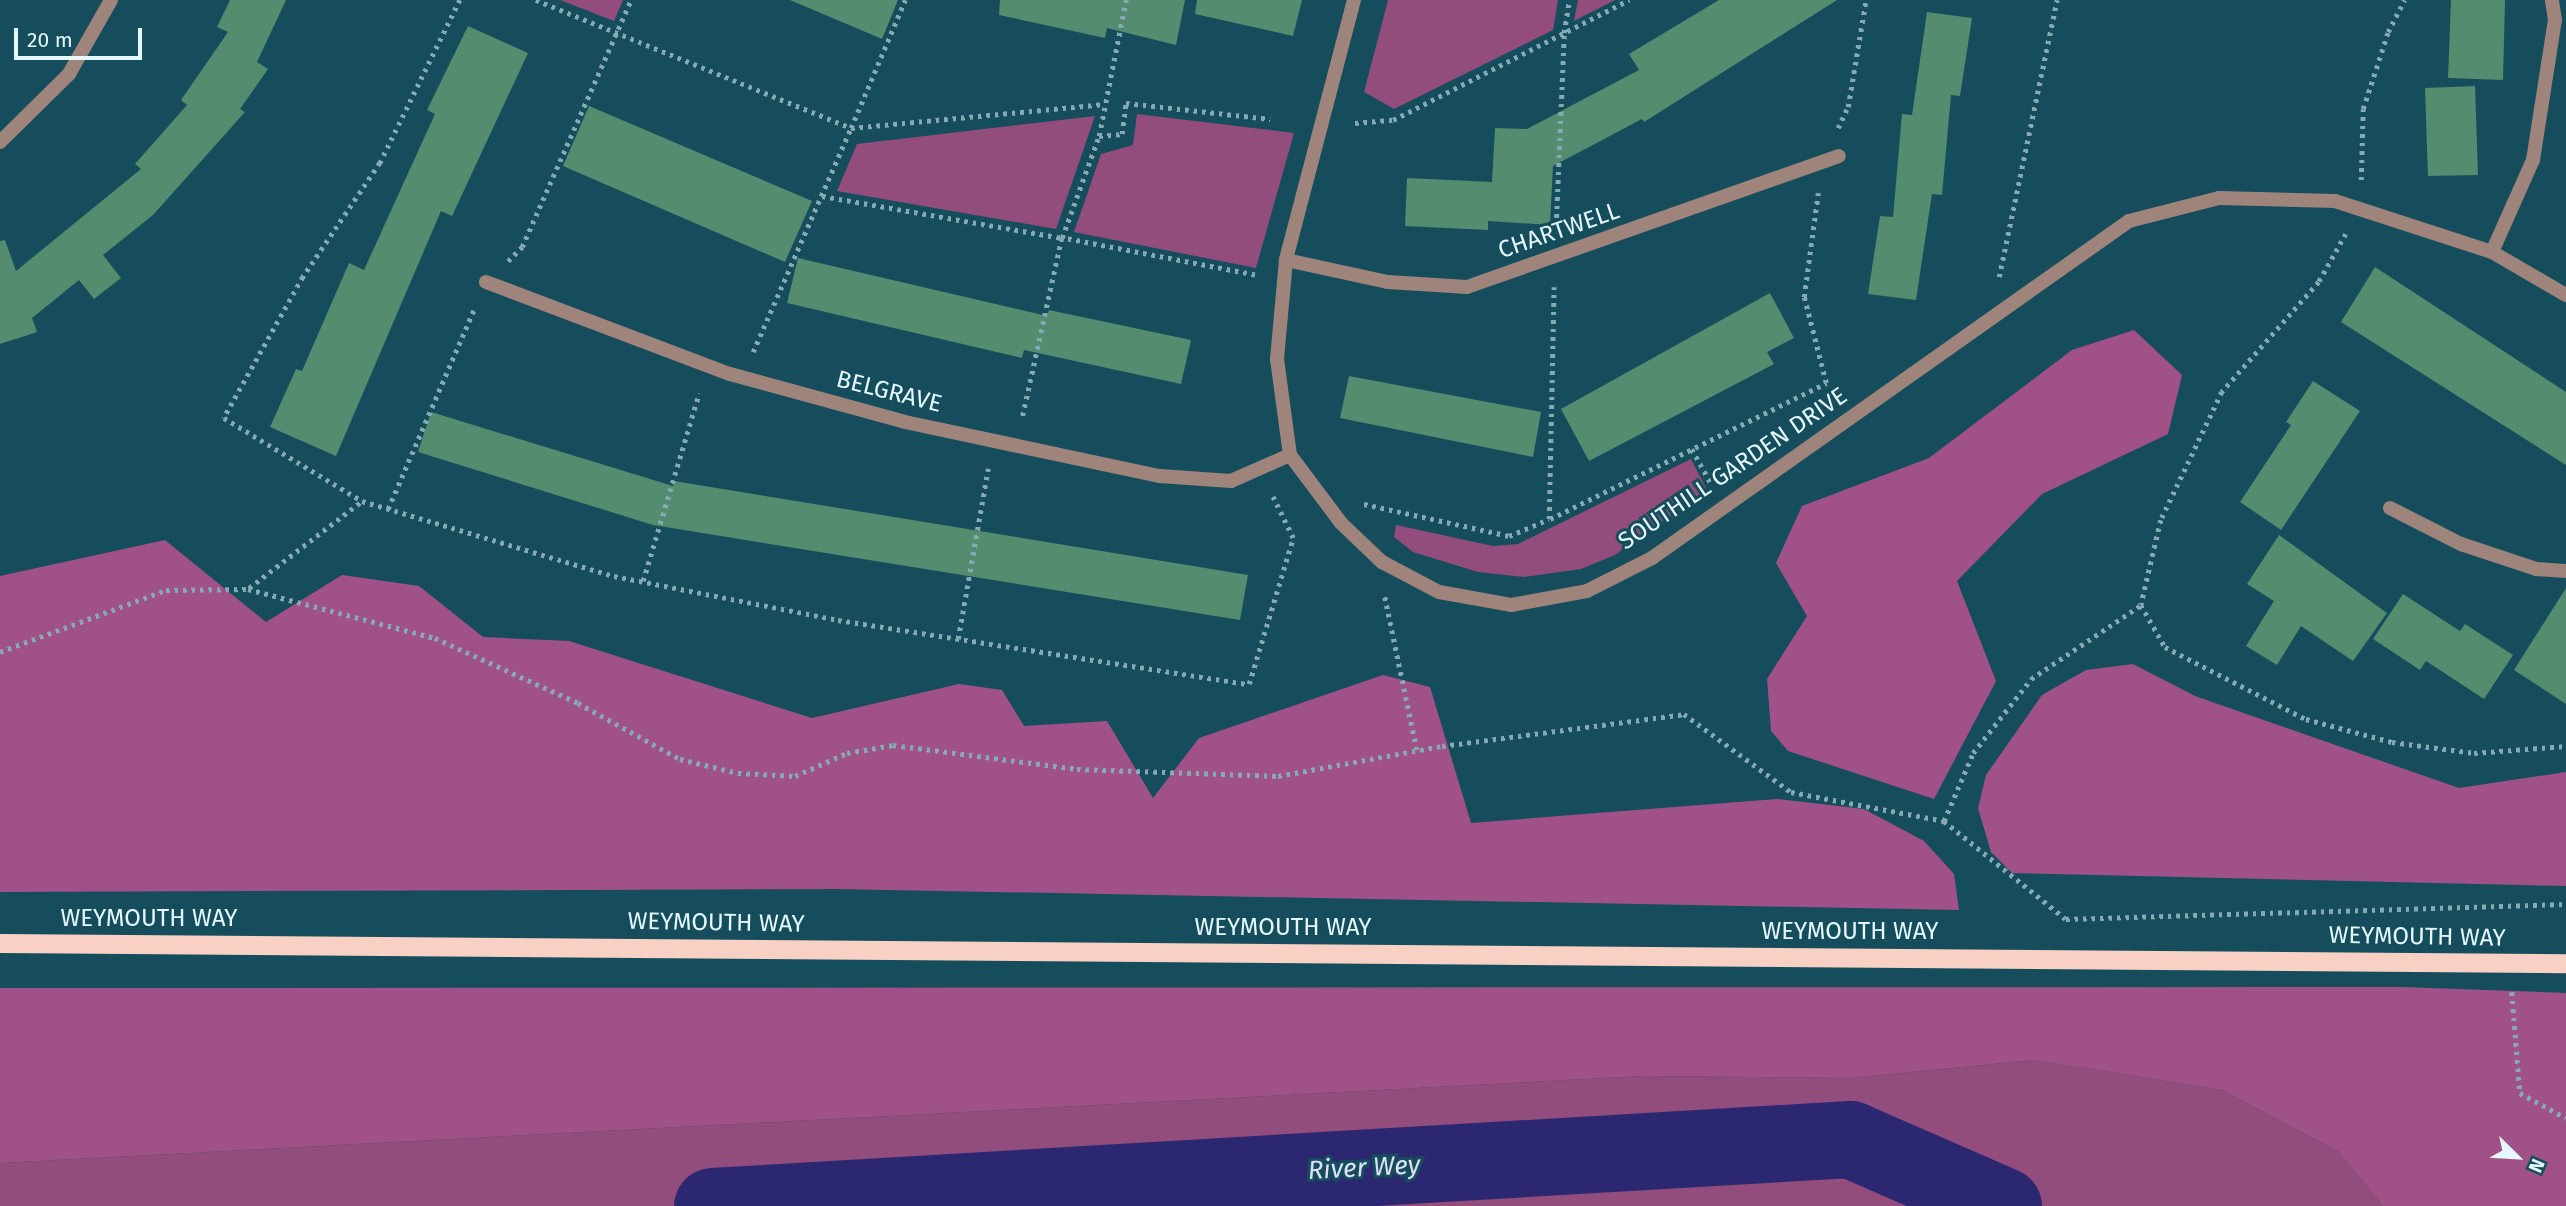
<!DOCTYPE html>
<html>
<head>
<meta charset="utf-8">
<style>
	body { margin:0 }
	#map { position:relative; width:2566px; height:1206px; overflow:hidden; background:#164d5c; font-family:"Fira Sans",sans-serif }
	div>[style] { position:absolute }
	.green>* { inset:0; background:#924d7d }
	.forest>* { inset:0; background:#a05288 }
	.river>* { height:77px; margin:-38.5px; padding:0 38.5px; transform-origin:38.5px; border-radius:38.5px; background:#2b2771 }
	.building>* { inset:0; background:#538c6e }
	.path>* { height:4.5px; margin-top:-2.25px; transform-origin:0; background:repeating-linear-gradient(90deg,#86aab4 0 3.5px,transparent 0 8.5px) }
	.minor>* { height:14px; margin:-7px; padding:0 7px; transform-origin:7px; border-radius:7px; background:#9e847b }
	.tertiary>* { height:14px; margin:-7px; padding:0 7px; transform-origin:7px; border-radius:7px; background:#9e847b }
	.trunk>* { height:19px; margin:-9.5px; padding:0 9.5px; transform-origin:9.5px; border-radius:9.5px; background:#f8d1c4 }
	span { translate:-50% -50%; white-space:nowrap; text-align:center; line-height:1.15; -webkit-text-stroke:6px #164d5c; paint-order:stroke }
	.street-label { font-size:24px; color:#e4f8fe }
	.water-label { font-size:26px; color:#dde0f6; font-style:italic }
	.north { position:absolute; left:2482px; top:1122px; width:70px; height:70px; -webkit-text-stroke:5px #164d5c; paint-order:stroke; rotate:114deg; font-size:19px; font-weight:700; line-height:28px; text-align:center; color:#e4f8fe }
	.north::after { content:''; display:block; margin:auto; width:24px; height:32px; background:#e4f8fe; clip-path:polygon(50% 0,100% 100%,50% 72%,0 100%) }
	.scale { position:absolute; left:14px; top:28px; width:128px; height:32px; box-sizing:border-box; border:4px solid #e4f8fe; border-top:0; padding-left:9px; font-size:21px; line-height:24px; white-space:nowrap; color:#e4f8fe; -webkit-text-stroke:5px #164d5c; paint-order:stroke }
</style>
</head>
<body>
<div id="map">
	<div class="green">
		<i style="clip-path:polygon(560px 0,623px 0,614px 21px)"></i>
		<i style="clip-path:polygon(1388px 0,1558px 0,1553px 30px,1394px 109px,1364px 92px)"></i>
		<i style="clip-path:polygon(1578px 0,1615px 0,1574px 21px)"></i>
		<i style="clip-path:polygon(1137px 114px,1294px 133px,1256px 268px,1074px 232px,1101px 154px,1133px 145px)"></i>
		<i style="clip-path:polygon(1095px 116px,1056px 229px,837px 191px,857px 144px)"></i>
		<i style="clip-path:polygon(1691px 459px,1707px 490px,1615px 555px,1581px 569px,1524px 577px,1478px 572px,1413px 552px,1394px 537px,1396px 525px,1493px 546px,1518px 544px)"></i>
		<i style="clip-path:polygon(2035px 1060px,2222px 1090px,2339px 1152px,2383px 1206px,0 1206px,0 1163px,1644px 1076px,1850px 1078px)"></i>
	</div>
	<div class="forest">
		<i style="clip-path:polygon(2134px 330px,2182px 375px,2168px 434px,2042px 494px,1957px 581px,1996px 681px,1934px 799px,1788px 751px,1771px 731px,1767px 679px,1807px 616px,1776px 563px,1802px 506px,1929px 458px,2072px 350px)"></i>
		<i style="clip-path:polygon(165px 540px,266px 622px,342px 575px,419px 586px,483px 637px,569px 641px,812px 718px,959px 684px,1002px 690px,1024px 726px,1107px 721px,1153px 798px,1199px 738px,1383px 675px,1430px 687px,1471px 823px,1777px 799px,1864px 809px,1924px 841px,1954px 874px,1959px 910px,836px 889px,0 892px,0 576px)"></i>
		<i style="clip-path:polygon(2133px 664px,2195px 696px,2459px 788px,2566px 772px,2566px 886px,2012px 873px,1991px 852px,1978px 808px,1986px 775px,2042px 695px,2086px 670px)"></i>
		<i style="clip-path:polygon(2403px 987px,2566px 993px,2566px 1206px,2383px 1206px,2339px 1152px,2222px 1090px,2034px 1060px,1850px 1078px,1644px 1076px,0 1163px,0 988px)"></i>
	</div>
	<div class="river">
		<i style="left:712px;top:1206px;width:1140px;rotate:-3.37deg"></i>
		<i style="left:1850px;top:1139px;width:167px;rotate:23.6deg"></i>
	</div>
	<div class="building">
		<i style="clip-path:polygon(230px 0,286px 0,257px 62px,268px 69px,240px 109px,245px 112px,153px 215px,103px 255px,121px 278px,94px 299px,79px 280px,32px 318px,37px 332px,0 344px,0 241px,5px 240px,16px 271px,141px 169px,135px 164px,187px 105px,181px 100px,228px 32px,217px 27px)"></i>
		<i style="clip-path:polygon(790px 0,898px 0,882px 39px)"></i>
		<i style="clip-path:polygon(1000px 0,1185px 0,1176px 45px,1107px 28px,1105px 38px,999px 15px)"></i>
		<i style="clip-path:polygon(1197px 0,1302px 0,1293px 36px,1195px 14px)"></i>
		<i style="clip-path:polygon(1719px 0,1837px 0,1644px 122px,1642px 119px,1553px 166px,1550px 225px,1488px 221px,1488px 230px,1405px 226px,1407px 178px,1492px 182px,1495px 128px,1527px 129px,1639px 70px,1629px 54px)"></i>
		<i style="clip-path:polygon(2451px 0,2505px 0,2503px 80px,2448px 78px)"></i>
		<i style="clip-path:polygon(1927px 12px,1972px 18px,1960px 96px,1951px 95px,1942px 195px,1932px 194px,1916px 300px,1868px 294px,1880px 216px,1893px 217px,1902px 114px,1912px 115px)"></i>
		<i style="clip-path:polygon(468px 26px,528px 53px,452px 216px,441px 211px,336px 456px,270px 427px,296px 369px,302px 371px,349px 263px,364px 270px,435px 114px,427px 110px)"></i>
		<i style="clip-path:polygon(2475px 86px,2478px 175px,2428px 176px,2425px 88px)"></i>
		<i style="clip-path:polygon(589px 106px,812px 201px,785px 262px,563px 166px)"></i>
		<i style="clip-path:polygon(798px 258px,1047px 316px,1049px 310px,1191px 340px,1181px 384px,1024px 350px,1022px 358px,787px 303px)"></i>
		<i style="clip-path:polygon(2375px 267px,2566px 392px,2566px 465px,2341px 322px)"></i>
		<i style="clip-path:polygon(1770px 293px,1794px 338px,1767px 352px,1774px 364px,1589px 461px,1561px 409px)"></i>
		<i style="clip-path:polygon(1349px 376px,1541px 412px,1533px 457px,1340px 418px)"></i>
		<i style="clip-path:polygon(2313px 381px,2360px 411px,2281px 530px,2240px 502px,2291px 425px,2286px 422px)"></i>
		<i style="clip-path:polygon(431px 412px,673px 486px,674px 481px,1248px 575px,1240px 620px,653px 525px,418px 452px)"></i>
		<i style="clip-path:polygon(2279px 535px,2387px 613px,2353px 661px,2301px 626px,2277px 665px,2246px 646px,2274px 601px,2247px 584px)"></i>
		<i style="clip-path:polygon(2566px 588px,2566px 704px,2514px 670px)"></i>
		<i style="clip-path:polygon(2403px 594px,2460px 631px,2465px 624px,2513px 655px,2484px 699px,2426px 661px,2420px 670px,2373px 639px)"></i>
	</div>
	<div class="path">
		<i style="left:460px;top:0;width:182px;rotate:116.1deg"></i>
		<i style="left:380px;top:163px;width:138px;rotate:124deg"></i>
		<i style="left:303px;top:277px;width:162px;rotate:119.3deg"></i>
		<i style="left:224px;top:418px;width:161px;rotate:31deg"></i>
		<i style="left:362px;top:501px;width:263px;rotate:16.6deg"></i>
		<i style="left:614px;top:576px;width:228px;rotate:11.1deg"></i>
		<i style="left:838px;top:620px;width:416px;rotate:8.9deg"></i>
		<i style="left:1249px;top:684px;width:152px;rotate:-73.2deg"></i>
		<i style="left:1293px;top:538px;width:48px;rotate:-116deg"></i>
		<i style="left:536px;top:0;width:340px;rotate:22.1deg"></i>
		<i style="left:851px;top:128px;width:139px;rotate:-67.1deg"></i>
		<i style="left:1355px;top:123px;width:38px;rotate:-5deg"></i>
		<i style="left:1393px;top:120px;width:265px;rotate:-27deg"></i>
		<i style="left:1838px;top:128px;width:23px;rotate:-65deg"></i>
		<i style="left:1848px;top:107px;width:109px;rotate:-80.5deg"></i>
		<i style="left:1099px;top:136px;width:139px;rotate:-78.8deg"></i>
		<i style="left:2361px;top:180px;width:71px;rotate:-88.4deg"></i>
		<i style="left:2363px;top:109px;width:81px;rotate:-72deg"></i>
		<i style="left:2388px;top:32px;width:36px;rotate:-63deg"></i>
		<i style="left:822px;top:196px;width:244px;rotate:9.9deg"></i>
		<i style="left:1062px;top:238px;width:186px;rotate:102.4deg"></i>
		<i style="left:1556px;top:226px;width:193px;rotate:-87.6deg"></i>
		<i style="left:1564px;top:33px;width:33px;rotate:-81deg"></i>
		<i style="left:2346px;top:234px;width:55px;rotate:119.4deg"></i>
		<i style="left:2319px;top:282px;width:147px;rotate:131.4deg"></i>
		<i style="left:2222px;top:392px;width:142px;rotate:115.5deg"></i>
		<i style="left:2161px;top:520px;width:87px;rotate:103.2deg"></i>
		<i style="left:2141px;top:605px;width:48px;rotate:60.3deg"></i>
		<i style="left:2165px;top:647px;width:158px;rotate:27.1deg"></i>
		<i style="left:2306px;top:719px;width:89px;rotate:15deg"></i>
		<i style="left:2392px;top:742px;width:83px;rotate:7.6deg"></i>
		<i style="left:2474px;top:753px;width:92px;rotate:-4.4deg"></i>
		<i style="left:508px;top:261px;width:20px;rotate:-45deg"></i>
		<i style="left:522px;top:247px;width:270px;rotate:-66.2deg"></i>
		<i style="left:1255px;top:275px;width:197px;rotate:-169.1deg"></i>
		<i style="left:1062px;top:238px;width:109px;rotate:-70.1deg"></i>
		<i style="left:1099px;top:136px;width:23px;rotate:-5deg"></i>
		<i style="left:1122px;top:134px;width:31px;rotate:-83deg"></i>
		<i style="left:1126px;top:103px;width:145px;rotate:6.3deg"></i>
		<i style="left:1999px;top:277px;width:283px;rotate:-78.2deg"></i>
		<i style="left:753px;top:352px;width:244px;rotate:-66.4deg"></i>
		<i style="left:851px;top:128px;width:255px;rotate:-5.4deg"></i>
		<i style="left:1692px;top:449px;width:38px;rotate:61deg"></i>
		<i style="left:1364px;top:504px;width:148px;rotate:12.4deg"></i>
		<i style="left:1509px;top:536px;width:43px;rotate:-23deg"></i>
		<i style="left:1549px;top:519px;width:232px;rotate:-88.8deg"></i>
		<i style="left:388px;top:509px;width:220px;rotate:-66.7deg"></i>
		<i style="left:1550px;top:519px;width:308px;rotate:-26.2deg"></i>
		<i style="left:1826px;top:383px;width:89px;rotate:-104.3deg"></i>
		<i style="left:1804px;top:297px;width:105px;rotate:-82.3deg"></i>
		<i style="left:643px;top:581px;width:196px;rotate:-73.4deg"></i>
		<i style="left:249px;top:588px;width:143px;rotate:-37.6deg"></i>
		<i style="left:1385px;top:597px;width:156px;rotate:78.2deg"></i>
		<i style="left:958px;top:639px;width:173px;rotate:-80deg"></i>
		<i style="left:0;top:652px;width:177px;rotate:-20.5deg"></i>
		<i style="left:166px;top:590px;width:82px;rotate:-0.7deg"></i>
		<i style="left:248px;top:589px;width:193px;rotate:14.7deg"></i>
		<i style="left:435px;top:638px;width:157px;rotate:24.4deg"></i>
		<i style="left:578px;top:703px;width:116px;rotate:28.8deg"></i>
		<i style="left:680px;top:759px;width:60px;rotate:13.6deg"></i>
		<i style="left:738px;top:773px;width:57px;rotate:3deg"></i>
		<i style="left:795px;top:776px;width:57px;rotate:-23.9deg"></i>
		<i style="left:847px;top:753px;width:47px;rotate:-9.9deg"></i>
		<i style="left:893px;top:745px;width:186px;rotate:7.4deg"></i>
		<i style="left:1077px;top:769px;width:201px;rotate:2deg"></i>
		<i style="left:1278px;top:776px;width:167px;rotate:-10.4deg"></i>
		<i style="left:1442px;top:746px;width:244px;rotate:-7.5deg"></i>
		<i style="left:1684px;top:714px;width:132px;rotate:36.1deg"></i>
		<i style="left:1791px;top:792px;width:156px;rotate:10.7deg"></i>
		<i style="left:1944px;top:821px;width:156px;rotate:38.8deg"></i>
		<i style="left:2066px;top:919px;width:500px;rotate:-1.72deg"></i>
		<i style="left:1944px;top:821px;width:74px;rotate:-66.9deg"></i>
		<i style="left:1973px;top:753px;width:94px;rotate:-51.9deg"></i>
		<i style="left:2031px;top:679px;width:133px;rotate:-33.9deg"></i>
		<i style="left:2512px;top:992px;width:101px;rotate:85.5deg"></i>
		<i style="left:2520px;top:1093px;width:52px;rotate:28.5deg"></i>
	</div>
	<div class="minor">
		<i style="left:1354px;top:0;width:269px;rotate:104.7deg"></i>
		<i style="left:1286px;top:260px;width:99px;rotate:95.2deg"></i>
		<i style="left:1277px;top:359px;width:97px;rotate:82.3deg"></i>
		<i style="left:1290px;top:455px;width:85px;rotate:53.1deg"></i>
		<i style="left:1341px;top:523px;width:57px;rotate:43.6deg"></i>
		<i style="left:1382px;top:562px;width:64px;rotate:27.8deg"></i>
		<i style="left:1439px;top:592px;width:73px;rotate:10.2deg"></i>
		<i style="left:1511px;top:605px;width:77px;rotate:-10.4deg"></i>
		<i style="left:1587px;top:591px;width:73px;rotate:-26.9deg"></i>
		<i style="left:1652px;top:558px;width:584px;rotate:-35.24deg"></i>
		<i style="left:2129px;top:221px;width:93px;rotate:-14.3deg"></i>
		<i style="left:2219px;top:198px;width:116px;rotate:1.5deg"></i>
		<i style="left:2335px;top:201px;width:165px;rotate:18deg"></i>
		<i style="left:2492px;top:252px;width:86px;rotate:30.2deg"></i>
		<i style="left:2492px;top:252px;width:101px;rotate:-66deg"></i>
		<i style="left:2533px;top:160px;width:142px;rotate:-81.1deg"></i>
		<i style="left:2555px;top:20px;width:20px;rotate:-99deg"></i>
		<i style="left:1286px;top:260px;width:104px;rotate:12.2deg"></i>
		<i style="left:1388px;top:282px;width:79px;rotate:3.6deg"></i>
		<i style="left:1467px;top:287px;width:394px;rotate:-19.4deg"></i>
		<i style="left:486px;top:282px;width:261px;rotate:20.7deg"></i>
		<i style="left:730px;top:374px;width:181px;rotate:15.3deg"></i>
		<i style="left:905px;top:422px;width:261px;rotate:12deg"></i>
		<i style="left:1160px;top:476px;width:71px;rotate:4deg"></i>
		<i style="left:1231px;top:481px;width:64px;rotate:-23.8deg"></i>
		<i style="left:2390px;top:508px;width:80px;rotate:26.9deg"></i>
		<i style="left:2461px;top:544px;width:79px;rotate:18.4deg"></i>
		<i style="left:2536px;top:569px;width:30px;rotate:4deg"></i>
	</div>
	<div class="tertiary">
		<i style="left:0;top:142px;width:97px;rotate:-44.6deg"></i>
		<i style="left:69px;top:74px;width:85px;rotate:-60.4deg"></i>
	</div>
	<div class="trunk">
		<i style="left:0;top:943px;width:2566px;rotate:0.45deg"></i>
	</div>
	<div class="street-label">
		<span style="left:1559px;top:231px;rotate:-19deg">CHARTWELL</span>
		<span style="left:889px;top:392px;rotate:14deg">BELGRAVE</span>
		<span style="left:1733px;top:469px;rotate:-34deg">SOUTHILL GARDEN DRIVE</span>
		<span style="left:149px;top:919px">WEYMOUTH WAY</span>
		<span style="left:716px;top:923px;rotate:1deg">WEYMOUTH WAY</span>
		<span style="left:1283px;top:928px">WEYMOUTH WAY</span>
		<span style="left:1850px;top:932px">WEYMOUTH WAY</span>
		<span style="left:2417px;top:937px;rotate:1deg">WEYMOUTH WAY</span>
	</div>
	<div class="water-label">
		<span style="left:1364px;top:1168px;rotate:-3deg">River Wey</span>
	</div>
	<div class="north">N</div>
	<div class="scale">20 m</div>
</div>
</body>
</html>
